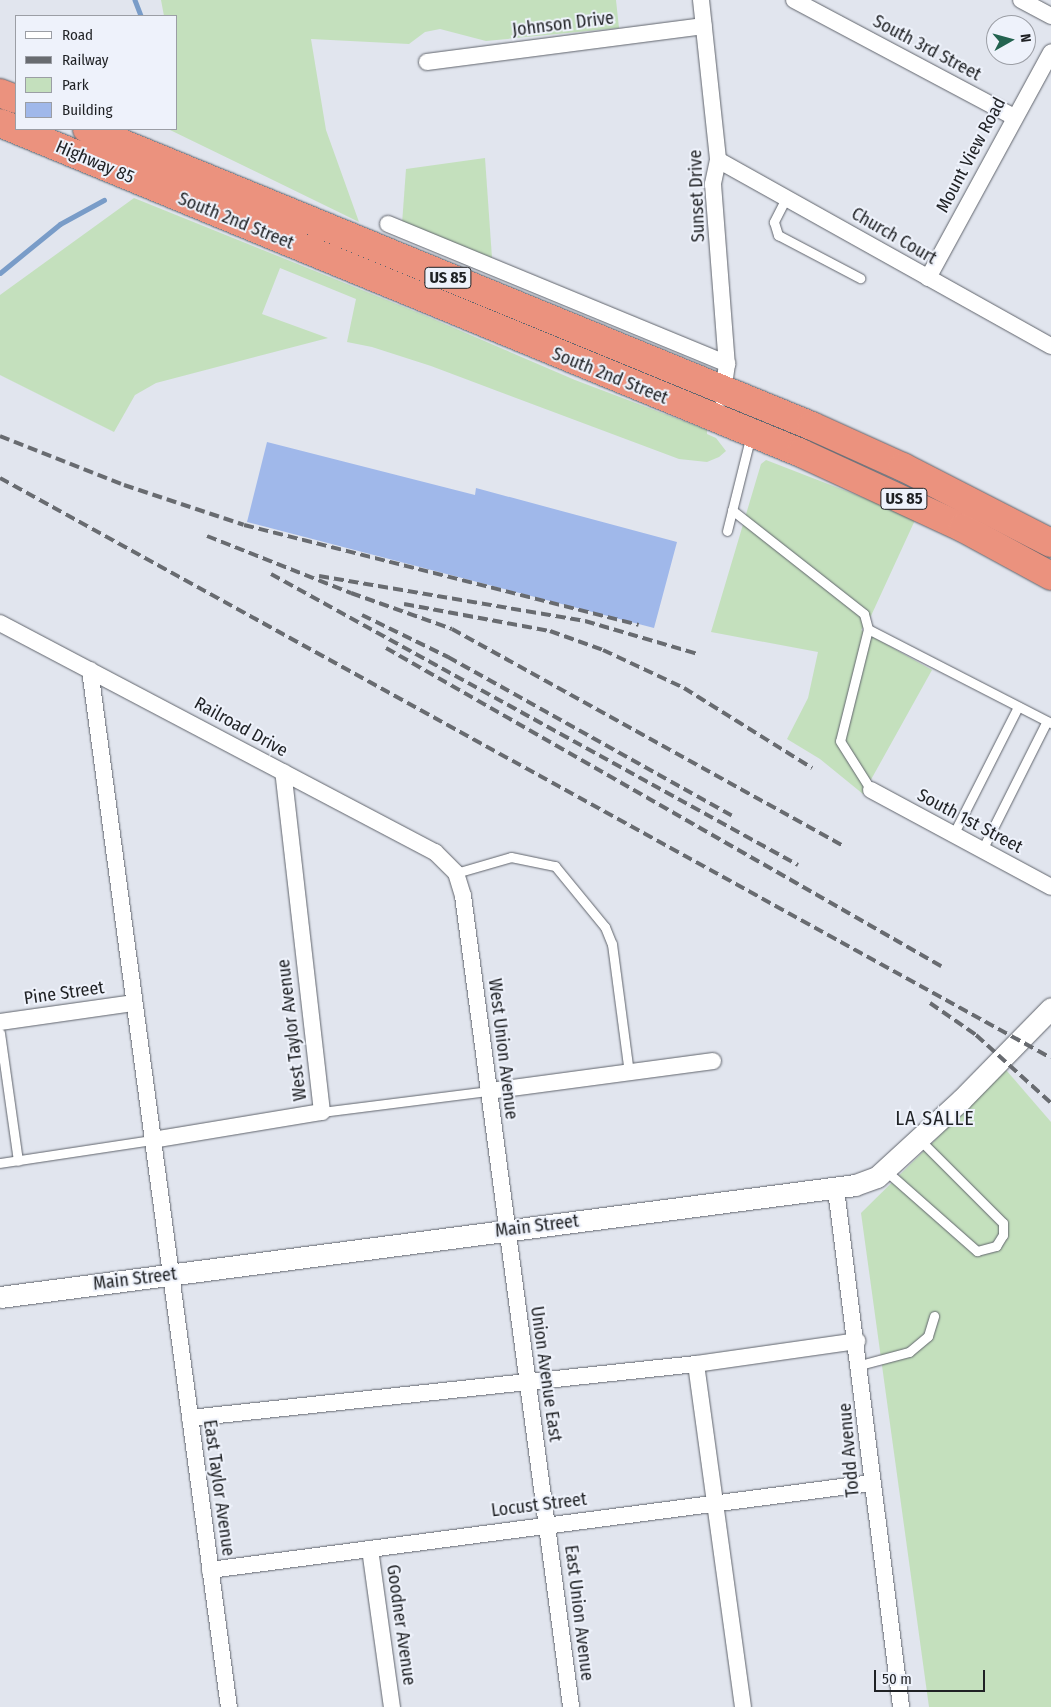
<!DOCTYPE html>
<html>
<head>
<meta charset="utf-8">
<style>
	body { margin:0 }
	#map { position:relative; width:1051px; height:1707px; overflow:hidden; background:#e1e5ee; font-family:"Fira Sans Condensed",sans-serif }
	div>[style] { position:absolute }
	.green>* { inset:0; background:#c4e0bd }
	.stream>* { height:4.5px; margin:-2.25px; padding:0 2.25px; transform-origin:2.25px; border-radius:2.25px; background:#799cc8 }
	.building>* { inset:0; background:#a0b8ea }
	.roads { filter:drop-shadow(0 0 1px #60646c) drop-shadow(0 0 1px #60646c) }
	.service>* { height:9px; margin:-4.5px; padding:0 4.5px; transform-origin:4.5px; border-radius:4.5px; background:#fff }
	.minor>* { height:16px; margin:-8px; padding:0 8px; transform-origin:8px; border-radius:8px; background:#fff }
	.tertiary>* { height:21px; margin:-10.5px; padding:0 10.5px; transform-origin:10.5px; border-radius:10.5px; background:#fff }
	.trunk>* { height:28px; margin:-14px; padding:0 14px; transform-origin:14px; border-radius:14px; background:#eb927e }
	.rail>* { height:4px; margin-top:-2px; transform-origin:0; background:repeating-linear-gradient(90deg,#686b70 0 10px,transparent 0 15px) }
	span { translate:-50% -50%; white-space:nowrap; text-align:center; line-height:1.15; -webkit-text-stroke:4px #eef2fb; paint-order:stroke }
	.shield-label span { padding:1px 4px; background:#eef2fb; border:1px solid; border-radius:4px; -webkit-text-stroke-width:0 }
	.shield-label { font-size:16px; color:#1f2124; font-weight:700 }
	.street-label { font-size:18px; color:#1f2124 }
	.quarter-label { font-size:20px; color:#1f2124; letter-spacing:1px }
	.legend { position:absolute; left:15px; top:15px; width:162px; height:115px; box-sizing:border-box; background:#eef2fb; border:1px solid #9b9ea5; margin:0; padding:6px 9px; list-style:none; font-size:15px; color:#1f2124 }
	.legend li { display:flex; align-items:center; gap:10px; height:25px }
	.legend b { width:25px; border:1px solid #9b9ea5 }
	.north { position:absolute; left:986px; top:15px; width:50px; height:50px; box-sizing:border-box; background:#eef2fb; border:1px solid #9b9ea5; border-radius:50%; rotate:83deg; font-size:14px; font-weight:700; line-height:20px; text-align:center; color:#1f2124 }
	.north::after { content:''; display:block; margin:auto; width:18px; height:22px; background:#236350; clip-path:polygon(50% 0,100% 100%,50% 72%,0 100%) }
	.scale { position:absolute; left:874px; top:1670px; width:111px; height:22px; box-sizing:border-box; border:2px solid #1f2124; border-top:0; padding-left:6px; font-size:15px; line-height:18px; white-space:nowrap; color:#1f2124; -webkit-text-stroke:4px #eef2fb; paint-order:stroke }
</style>
</head>
<body>
<div id="map">
	<div class="green">
		<i style="clip-path:polygon(161px 0,616px 0,619px 28px,486px 41px,440px 29px,425px 32px,409px 44px,311px 39px,326px 130px,359px 222px,168px 129px,176px 129px,176px 16px,164px 16px)"></i>
		<i style="clip-path:polygon(485px 158px,492px 258px,402px 224px,406px 169px)"></i>
		<i style="clip-path:polygon(134px 198px,424px 315px,575px 380px,707px 430px,707px 434px,716px 438px,726px 451px,719px 457px,707px 462px,679px 459px,431px 366px,372px 347px,347px 342px,356px 299px,280px 268px,262px 314px,328px 338px,156px 383px,135px 395px,114px 432px,0 375px,0 295px)"></i>
		<i style="clip-path:polygon(766px 460px,916px 518px,870px 618px,861px 630px,932px 670px,863px 794px,820px 759px,787px 739px,808px 698px,818px 652px,711px 632px,761px 464px)"></i>
		<i style="clip-path:polygon(1006px 1070px,1051px 1122px,1051px 1707px,929px 1707px,861px 1213px)"></i>
	</div>
	<div class="stream">
		<i style="left:135px;top:0;width:17px;rotate:69deg"></i>
		<i style="left:0;top:273px;width:77px;rotate:-39.2deg"></i>
		<i style="left:60px;top:224px;width:50px;rotate:-28.6deg"></i>
	</div>
	<div class="building">
		<i style="clip-path:polygon(267px 442px,475px 495px,476px 488px,677px 542px,654px 628px,247px 522px)"></i>
	</div>
	<div class="roads">
		<div class="service">
			<i style="left:786px;top:198px;width:27px;rotate:117deg"></i>
			<i style="left:774px;top:222px;width:14px;rotate:73deg"></i>
			<i style="left:778px;top:235px;width:93px;rotate:27.7deg"></i>
			<i style="left:732px;top:510px;width:168px;rotate:38.2deg"></i>
			<i style="left:864px;top:614px;width:16px;rotate:75deg"></i>
			<i style="left:868px;top:629px;width:115px;rotate:104deg"></i>
			<i style="left:840px;top:741px;width:58px;rotate:57.7deg"></i>
			<i style="left:727px;top:531px;width:99px;rotate:-76deg"></i>
			<i style="left:868px;top:629px;width:206px;rotate:27.2deg"></i>
			<i style="left:953px;top:835px;width:144px;rotate:-63.1deg"></i>
			<i style="left:982px;top:850px;width:144px;rotate:-63.3deg"></i>
			<i style="left:456px;top:873px;width:57px;rotate:-16.2deg"></i>
			<i style="left:511px;top:857px;width:45px;rotate:11.6deg"></i>
			<i style="left:555px;top:866px;width:79px;rotate:50.7deg"></i>
			<i style="left:605px;top:927px;width:18px;rotate:68deg"></i>
			<i style="left:612px;top:944px;width:130px;rotate:82.5deg"></i>
			<i style="left:0;top:1033px;width:129px;rotate:82deg"></i>
			<i style="left:322px;top:1112px;width:168px;rotate:-7.2deg"></i>
			<i style="left:0;top:1163px;width:154px;rotate:-8.6deg"></i>
			<i style="left:885px;top:1170px;width:123px;rotate:41.4deg"></i>
			<i style="left:977px;top:1251px;width:20px;rotate:-15deg"></i>
			<i style="left:996px;top:1246px;width:13px;rotate:-58deg"></i>
			<i style="left:1003px;top:1235px;width:12px;rotate:-90deg"></i>
			<i style="left:1003px;top:1223px;width:119px;rotate:-135deg"></i>
			<i style="left:860px;top:1365px;width:51px;rotate:-14.9deg"></i>
			<i style="left:909px;top:1352px;width:25px;rotate:-40deg"></i>
			<i style="left:928px;top:1336px;width:21px;rotate:-73deg"></i>
		</div>
		<div class="minor">
			<i style="left:701px;top:0;width:161px;rotate:83.9deg"></i>
			<i style="left:718px;top:160px;width:25px;rotate:102deg"></i>
			<i style="left:713px;top:184px;width:181px;rotate:85.6deg"></i>
			<i style="left:727px;top:364px;width:34px;rotate:98deg"></i>
			<i style="left:794px;top:0;width:249px;rotate:28deg"></i>
			<i style="left:1021px;top:0;width:34px;rotate:28deg"></i>
			<i style="left:427px;top:62px;width:279px;rotate:-7.4deg"></i>
			<i style="left:718px;top:160px;width:381px;rotate:29.2deg"></i>
			<i style="left:388px;top:224px;width:367px;rotate:22.4deg"></i>
			<i style="left:928px;top:278px;width:257px;rotate:-61.4deg"></i>
			<i style="left:0;top:623px;width:492px;rotate:27.8deg"></i>
			<i style="left:435px;top:852px;width:30px;rotate:45deg"></i>
			<i style="left:456px;top:873px;width:24px;rotate:73deg"></i>
			<i style="left:463px;top:896px;width:818px;rotate:82.41deg"></i>
			<i style="left:90px;top:670px;width:1046px;rotate:82.37deg"></i>
			<i style="left:871px;top:790px;width:204px;rotate:28.3deg"></i>
			<i style="left:0;top:1022px;width:135px;rotate:-8.1deg"></i>
			<i style="left:489px;top:1091px;width:226px;rotate:-7.6deg"></i>
			<i style="left:152px;top:1140px;width:172px;rotate:-9.4deg"></i>
			<i style="left:322px;top:1112px;width:342px;rotate:-96.5deg"></i>
			<i style="left:836px;top:1190px;width:521px;rotate:82.83deg"></i>
			<i style="left:696px;top:1364px;width:346px;rotate:82.2deg"></i>
			<i style="left:190px;top:1418px;width:509px;rotate:-6.09deg"></i>
			<i style="left:696px;top:1364px;width:163px;rotate:-8.1deg"></i>
			<i style="left:370px;top:1549px;width:160px;rotate:82.1deg"></i>
			<i style="left:210px;top:1570px;width:668px;rotate:-7.49deg"></i>
		</div>
		<div class="tertiary">
			<i style="left:0;top:1297px;width:862px;rotate:-7.46deg"></i>
			<i style="left:855px;top:1185px;width:23px;rotate:-20deg"></i>
			<i style="left:877px;top:1177px;width:115px;rotate:-42.5deg"></i>
			<i style="left:962px;top:1099px;width:127px;rotate:-45.6deg"></i>
		</div>
		<div class="trunk">
			<i style="left:0;top:93px;width:17px;rotate:21deg"></i>
			<i style="left:0;top:123px;width:866px;rotate:22.39deg"></i>
			<i style="left:801px;top:453px;width:179px;rotate:24.8deg"></i>
			<i style="left:963px;top:528px;width:100px;rotate:28.6deg"></i>
			<i style="left:87px;top:129px;width:783px;rotate:22.28deg"></i>
			<i style="left:812px;top:426px;width:100px;rotate:24.3deg"></i>
			<i style="left:903px;top:467px;width:166px;rotate:27.2deg"></i>
		</div>
	</div>
	<div class="rail">
		<i style="left:0;top:436px;width:133px;rotate:21.6deg"></i>
		<i style="left:124px;top:485px;width:126px;rotate:18.4deg"></i>
		<i style="left:244px;top:525px;width:407px;rotate:14.2deg"></i>
		<i style="left:0;top:478px;width:1200px;rotate:28.89deg"></i>
		<i style="left:207px;top:536px;width:155px;rotate:21.6deg"></i>
		<i style="left:351px;top:593px;width:107px;rotate:19.6deg"></i>
		<i style="left:452px;top:629px;width:447px;rotate:29deg"></i>
		<i style="left:271px;top:574px;width:602px;rotate:28.91deg"></i>
		<i style="left:319px;top:576px;width:270px;rotate:9.6deg"></i>
		<i style="left:585px;top:621px;width:118px;rotate:16.3deg"></i>
		<i style="left:404px;top:604px;width:148px;rotate:10.5deg"></i>
		<i style="left:550px;top:631px;width:56px;rotate:19.7deg"></i>
		<i style="left:603px;top:650px;width:89px;rotate:25.1deg"></i>
		<i style="left:684px;top:688px;width:151px;rotate:32deg"></i>
		<i style="left:362px;top:615px;width:96px;rotate:26deg"></i>
		<i style="left:448px;top:657px;width:325px;rotate:29.2deg"></i>
		<i style="left:386px;top:648px;width:640px;rotate:29.81deg"></i>
		<i style="left:930px;top:1003px;width:56px;rotate:34.8deg"></i>
		<i style="left:976px;top:1035px;width:101px;rotate:42.2deg"></i>
	</div>
	<div class="shield-label">
		<span style="left:448px;top:278px">US 85</span>
		<span style="left:904px;top:499px">US 85</span>
	</div>
	<div class="street-label">
		<span style="left:563px;top:24px;rotate:-7deg">Johnson Drive</span>
		<span style="left:927px;top:48px;rotate:28deg">South 3rd Street</span>
		<span style="left:971px;top:155px;rotate:-62deg">Mount View Road</span>
		<span style="left:95px;top:162px;rotate:23deg">Highway 85</span>
		<span style="left:697px;top:196px;rotate:-92deg">Sunset Drive</span>
		<span style="left:236px;top:221px;rotate:22deg">South 2nd Street</span>
		<span style="left:894px;top:236px;rotate:30deg">Church Court</span>
		<span style="left:610px;top:376px;rotate:22deg">South 2nd Street</span>
		<span style="left:241px;top:727px;rotate:29deg">Railroad Drive</span>
		<span style="left:970px;top:821px;rotate:28deg">South 1st Street</span>
		<span style="left:64px;top:993px;rotate:-8deg">Pine Street</span>
		<span style="left:292px;top:1030px;rotate:-97deg">West Taylor Avenue</span>
		<span style="left:503px;top:1049px;rotate:83deg">West Union Avenue</span>
		<span style="left:537px;top:1226px;rotate:-7deg">Main Street</span>
		<span style="left:135px;top:1279px;rotate:-7deg">Main Street</span>
		<span style="left:546px;top:1374px;rotate:82deg">Union Avenue East</span>
		<span style="left:849px;top:1450px;rotate:-95deg">Todd Avenue</span>
		<span style="left:219px;top:1488px;rotate:82deg">East Taylor Avenue</span>
		<span style="left:539px;top:1505px;rotate:-7deg">Locust Street</span>
		<span style="left:579px;top:1613px;rotate:83deg">East Union Avenue</span>
		<span style="left:401px;top:1625px;rotate:82deg">Goodner Avenue</span>
	</div>
	<div class="quarter-label">
		<span style="left:935px;top:1118px">LA SALLE</span>
	</div>
	<ul class="legend">
	<li><b style="height:6px;background:#fff"></b>Road</li>
	<li><b style="height:6px;background:#686b70"></b>Railway</li>
	<li><b style="height:14px;background:#c4e0bd"></b>Park</li>
	<li><b style="height:14px;background:#a0b8ea"></b>Building</li>
	</ul>
	<div class="north">N</div>
	<div class="scale">50 m</div>
</div>
</body>
</html>
